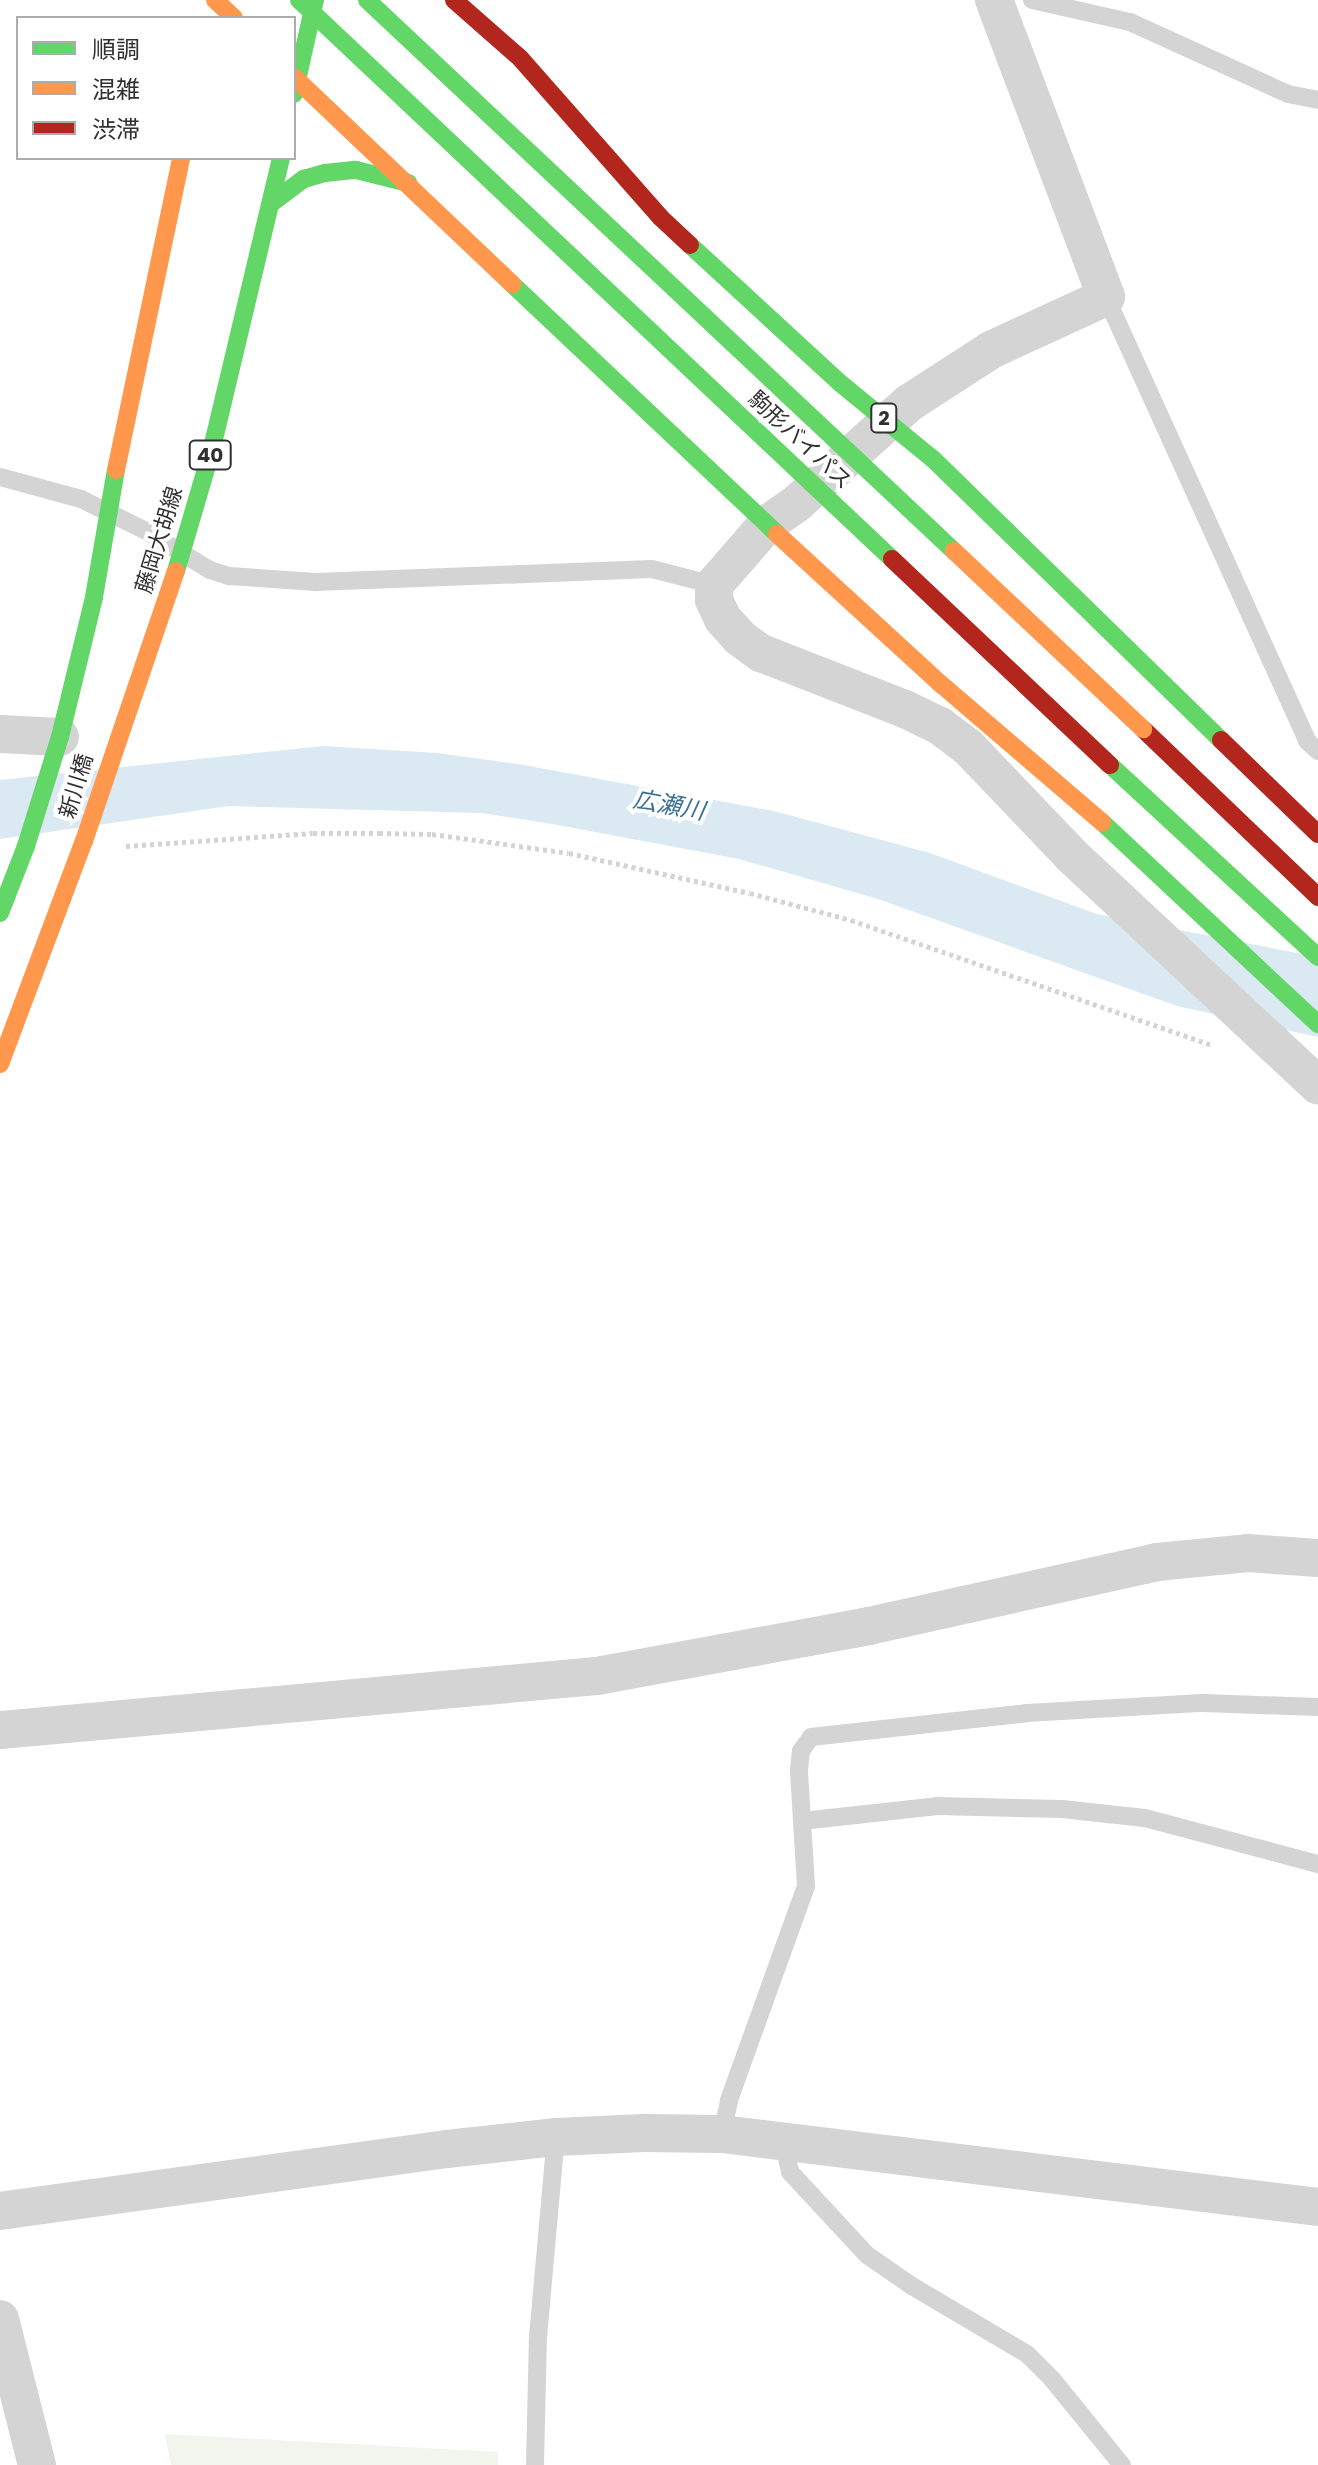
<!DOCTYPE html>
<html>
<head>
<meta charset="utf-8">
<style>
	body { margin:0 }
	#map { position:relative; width:1318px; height:2465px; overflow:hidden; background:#fff; font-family:Poppins,"Noto Sans JP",sans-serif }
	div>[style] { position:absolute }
	.green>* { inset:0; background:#f1f5ed }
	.water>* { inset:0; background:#dae9f2 }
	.path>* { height:5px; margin-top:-2.5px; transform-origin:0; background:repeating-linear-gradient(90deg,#d4d4d4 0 4px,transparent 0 8px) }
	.lane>* { height:18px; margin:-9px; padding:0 9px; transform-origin:9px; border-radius:9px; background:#d4d4d4 }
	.street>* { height:38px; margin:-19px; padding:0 19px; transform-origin:19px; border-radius:19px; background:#d4d4d4 }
	.fast>* { height:18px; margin:-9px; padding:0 9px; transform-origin:9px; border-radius:9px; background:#63d668 }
	.slow>* { height:18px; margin:-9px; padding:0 9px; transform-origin:9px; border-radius:9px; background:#ff974d }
	.jam>* { height:18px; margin:-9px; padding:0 9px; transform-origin:9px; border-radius:9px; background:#b3261e }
	.fast-bridge>* { height:18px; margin:-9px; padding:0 9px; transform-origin:9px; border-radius:9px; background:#63d668 }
	.slow-bridge>* { height:18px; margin:-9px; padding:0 9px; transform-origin:9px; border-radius:9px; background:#ff974d }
	.jam-bridge>* { height:18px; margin:-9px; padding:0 9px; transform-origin:9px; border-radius:9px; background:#b3261e }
	span { translate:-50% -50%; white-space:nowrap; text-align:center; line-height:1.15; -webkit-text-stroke:8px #fff; paint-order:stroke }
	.shield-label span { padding:2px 6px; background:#fff; border:2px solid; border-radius:6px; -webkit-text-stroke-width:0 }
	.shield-label { font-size:20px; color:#303030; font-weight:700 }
	.street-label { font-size:22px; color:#303030 }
	.water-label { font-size:24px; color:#3c7094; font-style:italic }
	.legend { position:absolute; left:16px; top:16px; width:280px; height:144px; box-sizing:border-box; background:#fff; border:2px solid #acacac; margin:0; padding:10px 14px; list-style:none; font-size:24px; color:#303030 }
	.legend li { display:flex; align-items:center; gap:16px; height:40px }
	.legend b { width:40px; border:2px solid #acacac }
</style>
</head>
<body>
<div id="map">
	<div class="green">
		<i style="clip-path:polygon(165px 2434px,498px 2452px,498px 2465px,171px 2465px)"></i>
	</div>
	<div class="water">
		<i style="clip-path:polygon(323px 746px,437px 753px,518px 764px,774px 811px,930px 853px,1097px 914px,1318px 957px,1318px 1037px,1177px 1006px,878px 899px,739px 859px,552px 824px,482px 813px,229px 806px,0 839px,0 780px)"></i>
	</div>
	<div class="path">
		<i style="left:126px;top:846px;width:187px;rotate:-4deg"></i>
		<i style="left:313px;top:833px;width:66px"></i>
		<i style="left:379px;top:833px;width:53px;rotate:1.1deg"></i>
		<i style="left:432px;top:834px;width:138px;rotate:7.9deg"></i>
		<i style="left:569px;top:853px;width:185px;rotate:12.5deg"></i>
		<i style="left:750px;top:893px;width:105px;rotate:15deg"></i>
		<i style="left:851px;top:920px;width:380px;rotate:19.1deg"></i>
	</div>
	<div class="lane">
		<i style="left:1032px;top:0;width:100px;rotate:12.7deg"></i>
		<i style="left:1130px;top:22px;width:174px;rotate:24.5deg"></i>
		<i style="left:1288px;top:94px;width:31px;rotate:11deg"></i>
		<i style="left:1106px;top:297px;width:487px;rotate:65.6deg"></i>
		<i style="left:1307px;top:741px;width:15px;rotate:42deg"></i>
		<i style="left:0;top:477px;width:84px;rotate:15.2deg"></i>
		<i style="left:81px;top:499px;width:72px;rotate:26.2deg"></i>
		<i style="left:146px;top:531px;width:75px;rotate:31.4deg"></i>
		<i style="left:210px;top:570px;width:20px;rotate:18deg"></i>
		<i style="left:229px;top:576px;width:87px;rotate:3.9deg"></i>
		<i style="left:316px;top:582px;width:336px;rotate:-2.2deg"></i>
		<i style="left:652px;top:569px;width:64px;rotate:14.5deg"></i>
		<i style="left:802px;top:1821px;width:136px;rotate:-6.3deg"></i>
		<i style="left:937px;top:1806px;width:125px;rotate:1.4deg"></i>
		<i style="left:1062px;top:1809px;width:83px;rotate:6.2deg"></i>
		<i style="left:1145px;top:1818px;width:179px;rotate:14.9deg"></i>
		<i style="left:722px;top:2134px;width:35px;rotate:-78deg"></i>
		<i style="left:729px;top:2100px;width:227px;rotate:-70.2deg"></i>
		<i style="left:806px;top:1886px;width:116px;rotate:-93.5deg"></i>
		<i style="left:799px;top:1770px;width:19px;rotate:-84deg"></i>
		<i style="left:801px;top:1751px;width:17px;rotate:-54deg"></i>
		<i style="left:811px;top:1737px;width:217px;rotate:-6.3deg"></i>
		<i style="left:1027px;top:1713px;width:176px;rotate:-3.3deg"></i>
		<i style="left:1203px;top:1703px;width:115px;rotate:2deg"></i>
		<i style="left:783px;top:2141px;width:32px;rotate:77deg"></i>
		<i style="left:790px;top:2172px;width:113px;rotate:47.1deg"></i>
		<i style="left:867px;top:2255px;width:55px;rotate:34.6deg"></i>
		<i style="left:912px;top:2286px;width:134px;rotate:30.6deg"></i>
		<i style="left:1027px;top:2354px;width:35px;rotate:45deg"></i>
		<i style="left:1052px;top:2379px;width:111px;rotate:50.9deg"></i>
		<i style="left:535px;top:2465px;width:128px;rotate:-88.7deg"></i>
		<i style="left:538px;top:2337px;width:201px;rotate:-84.9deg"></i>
	</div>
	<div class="street">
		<i style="left:994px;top:0;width:317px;rotate:69.3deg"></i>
		<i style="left:1106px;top:297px;width:127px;rotate:155.3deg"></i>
		<i style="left:991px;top:350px;width:98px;rotate:147.1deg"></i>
		<i style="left:909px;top:403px;width:152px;rotate:138.2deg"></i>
		<i style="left:796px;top:504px;width:35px;rotate:145deg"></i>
		<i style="left:767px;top:524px;width:81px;rotate:131deg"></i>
		<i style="left:714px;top:585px;width:15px;rotate:90deg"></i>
		<i style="left:714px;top:600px;width:21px;rotate:65deg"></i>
		<i style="left:723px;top:619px;width:25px;rotate:48deg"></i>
		<i style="left:740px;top:638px;width:26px;rotate:36deg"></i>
		<i style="left:761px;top:653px;width:155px;rotate:21.3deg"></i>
		<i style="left:905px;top:709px;width:39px;rotate:26deg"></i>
		<i style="left:940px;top:726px;width:34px;rotate:37deg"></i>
		<i style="left:967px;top:746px;width:151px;rotate:46.3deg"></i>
		<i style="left:1071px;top:855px;width:338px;rotate:43deg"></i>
		<i style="left:0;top:734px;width:60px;rotate:2.9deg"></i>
		<i style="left:0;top:1730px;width:599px;rotate:-5.17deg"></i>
		<i style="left:597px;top:1676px;width:277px;rotate:-10.4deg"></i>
		<i style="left:869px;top:1626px;width:295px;rotate:-12.5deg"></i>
		<i style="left:1157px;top:1562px;width:91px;rotate:-5.6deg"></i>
		<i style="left:1248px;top:1553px;width:70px;rotate:4.1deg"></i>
		<i style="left:0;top:2211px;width:451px;rotate:-7.9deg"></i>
		<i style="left:447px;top:2149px;width:110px;rotate:-6.3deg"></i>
		<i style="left:556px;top:2137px;width:88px;rotate:-2.6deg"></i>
		<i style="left:644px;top:2133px;width:78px;rotate:0.7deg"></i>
		<i style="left:722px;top:2134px;width:600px;rotate:6.98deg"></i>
		<i style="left:0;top:2319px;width:151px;rotate:75.8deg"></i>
	</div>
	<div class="fast">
		<i style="left:294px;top:94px;width:96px;rotate:-77.4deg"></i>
		<i style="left:273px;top:202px;width:39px;rotate:-37deg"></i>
		<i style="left:304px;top:179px;width:22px;rotate:-16deg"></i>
		<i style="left:325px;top:173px;width:31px;rotate:-6deg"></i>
		<i style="left:356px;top:170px;width:54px;rotate:14deg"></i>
		<i style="left:690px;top:245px;width:204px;rotate:42.6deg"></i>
		<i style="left:840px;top:383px;width:120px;rotate:39.3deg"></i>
		<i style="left:933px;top:459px;width:402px;rotate:44.3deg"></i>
		<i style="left:512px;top:284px;width:364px;rotate:43.3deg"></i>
		<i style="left:176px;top:571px;width:124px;rotate:-73.6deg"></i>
		<i style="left:211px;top:452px;width:302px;rotate:-76.6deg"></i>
		<i style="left:1110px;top:765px;width:283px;rotate:42.7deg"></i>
		<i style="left:1102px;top:822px;width:296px;rotate:43.1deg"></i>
		<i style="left:0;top:913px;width:72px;rotate:-68.8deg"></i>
		<i style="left:26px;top:846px;width:114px;rotate:-72.7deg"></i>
		<i style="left:60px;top:737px;width:144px;rotate:-76.3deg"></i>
		<i style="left:94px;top:597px;width:129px;rotate:-80.2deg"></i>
	</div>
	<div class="slow">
		<i style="left:215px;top:0;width:26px;rotate:43deg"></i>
		<i style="left:294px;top:77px;width:301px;rotate:43.5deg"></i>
		<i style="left:116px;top:470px;width:319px;rotate:-78.2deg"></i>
		<i style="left:777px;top:534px;width:224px;rotate:42.5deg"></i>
		<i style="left:942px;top:685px;width:211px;rotate:40.6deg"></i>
		<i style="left:0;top:1064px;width:238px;rotate:-69.4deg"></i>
		<i style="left:84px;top:841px;width:285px;rotate:-71.2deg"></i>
	</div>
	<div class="jam">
		<i style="left:454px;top:0;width:88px;rotate:41.3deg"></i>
		<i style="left:520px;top:58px;width:212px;rotate:48.6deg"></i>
		<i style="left:660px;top:217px;width:41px;rotate:43deg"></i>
		<i style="left:1143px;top:729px;width:243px;rotate:43.8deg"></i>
		<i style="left:1221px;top:740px;width:135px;rotate:44.1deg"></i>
	</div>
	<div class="fast-bridge">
		<i style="left:299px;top:0;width:815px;rotate:43.31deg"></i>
		<i style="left:367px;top:0;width:805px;rotate:43.19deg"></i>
	</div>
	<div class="slow-bridge">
		<i style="left:954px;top:551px;width:260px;rotate:43.3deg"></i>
	</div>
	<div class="jam-bridge">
		<i style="left:892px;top:559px;width:300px;rotate:43.4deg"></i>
	</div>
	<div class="shield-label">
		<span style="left:884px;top:418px">2</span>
		<span style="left:210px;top:455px">40</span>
	</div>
	<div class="street-label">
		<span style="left:800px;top:440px;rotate:43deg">駒形バイパス</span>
		<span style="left:159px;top:540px;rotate:-73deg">藤岡大胡線</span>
		<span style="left:76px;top:786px;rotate:-73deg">新川橋</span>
	</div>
	<div class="water-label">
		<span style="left:669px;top:805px;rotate:10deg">広瀬川</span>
	</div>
	<ul class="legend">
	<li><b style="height:10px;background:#63d668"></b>順調</li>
	<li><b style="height:10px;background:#ff974d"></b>混雑</li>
	<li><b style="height:10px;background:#b3261e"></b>渋滞</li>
	</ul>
</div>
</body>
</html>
